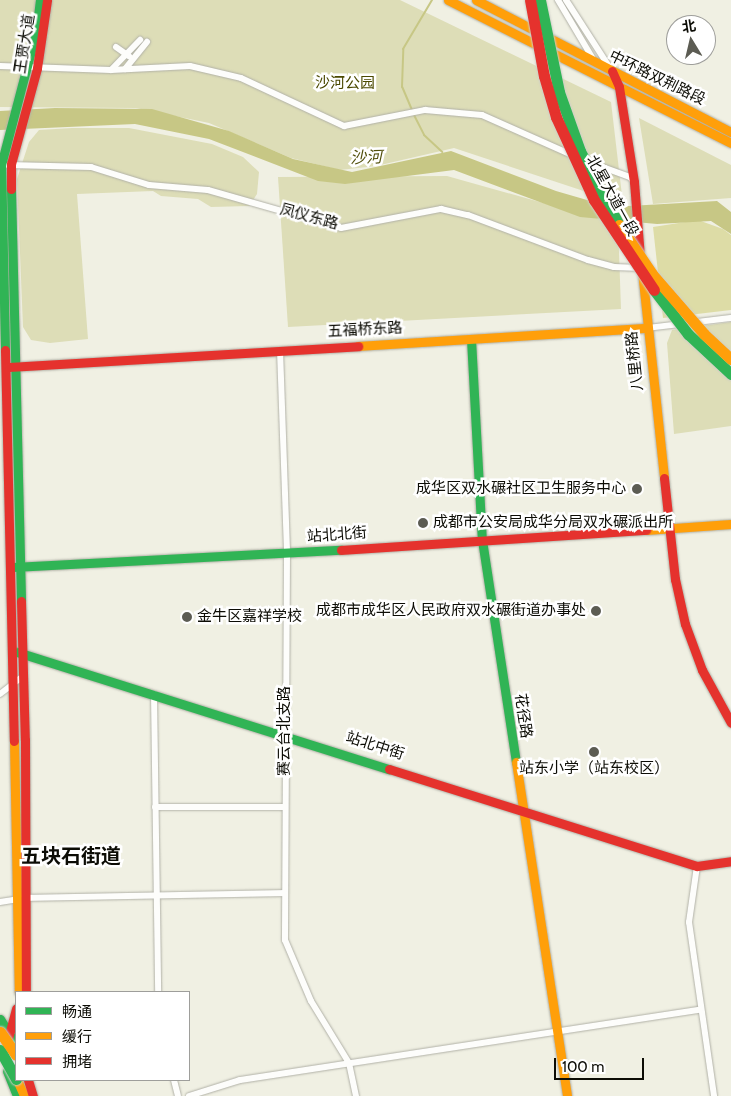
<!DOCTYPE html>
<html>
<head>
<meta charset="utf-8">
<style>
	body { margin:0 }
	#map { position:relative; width:731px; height:1096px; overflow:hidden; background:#f0f0e3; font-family:Cabin,"Noto Sans SC",sans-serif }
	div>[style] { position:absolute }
	.green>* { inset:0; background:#ddddb7 }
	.forest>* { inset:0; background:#dddca6 }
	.water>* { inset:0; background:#c7c785 }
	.stream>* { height:2px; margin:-1px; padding:0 1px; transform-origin:1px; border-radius:1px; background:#c7c785 }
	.roads { filter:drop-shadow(0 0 1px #b1b1a7) drop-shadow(0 0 1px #b1b1a7) }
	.street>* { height:6px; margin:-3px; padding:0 3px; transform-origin:3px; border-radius:3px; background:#fdfdfb }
	.fast>* { height:9px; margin:-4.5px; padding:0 4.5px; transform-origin:4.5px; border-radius:4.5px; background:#30b455 }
	.slow>* { height:9px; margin:-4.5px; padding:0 4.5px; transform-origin:4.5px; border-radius:4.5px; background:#ff9f0a }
	.jam>* { height:9px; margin:-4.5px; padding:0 4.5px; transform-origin:4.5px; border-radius:4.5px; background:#e5322d }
	.bridges { filter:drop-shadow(0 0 1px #cecec7) drop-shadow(0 0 1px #cecec7) }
	.fast-bridge>* { height:11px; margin:-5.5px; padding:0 5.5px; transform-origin:5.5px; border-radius:5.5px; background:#30b455 }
	.slow-bridge>* { height:11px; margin:-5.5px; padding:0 5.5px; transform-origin:5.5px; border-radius:5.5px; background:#ff9f0a }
	.jam-bridge>* { height:11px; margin:-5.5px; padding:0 5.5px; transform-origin:5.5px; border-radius:5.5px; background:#e5322d }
	.dots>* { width:14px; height:14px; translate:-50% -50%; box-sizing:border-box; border:2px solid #fff; border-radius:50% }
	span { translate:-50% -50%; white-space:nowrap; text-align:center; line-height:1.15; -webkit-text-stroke:5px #fff; paint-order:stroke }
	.street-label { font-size:15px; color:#0c0c05 }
	.park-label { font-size:15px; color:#4b4901 }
	.poi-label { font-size:15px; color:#0c0c05 }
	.right { translate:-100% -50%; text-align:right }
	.left { translate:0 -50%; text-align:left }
	.water-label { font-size:16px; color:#514f0b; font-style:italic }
	.district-label { font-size:20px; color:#0c0c05; font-weight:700 }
	.legend { position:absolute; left:15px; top:991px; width:175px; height:90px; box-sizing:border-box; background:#fff; border:1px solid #9e9e9b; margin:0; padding:6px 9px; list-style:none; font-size:15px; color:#0c0c05 }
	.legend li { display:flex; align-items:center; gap:10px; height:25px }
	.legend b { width:25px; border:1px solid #9e9e9b }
	.north { position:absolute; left:666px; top:15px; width:50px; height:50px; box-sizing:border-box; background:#fff; border:1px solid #9e9e9b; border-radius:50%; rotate:351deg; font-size:14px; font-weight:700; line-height:20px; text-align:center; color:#0c0c05 }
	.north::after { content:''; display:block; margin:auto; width:18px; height:22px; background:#5c5c53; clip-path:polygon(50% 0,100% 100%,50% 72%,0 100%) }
	.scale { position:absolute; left:554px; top:1058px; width:90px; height:22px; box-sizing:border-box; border:2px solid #0c0c05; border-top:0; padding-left:6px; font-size:15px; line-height:18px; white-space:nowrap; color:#0c0c05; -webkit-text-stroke:4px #fff; paint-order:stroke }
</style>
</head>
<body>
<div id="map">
	<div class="green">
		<i style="clip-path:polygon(0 0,400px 0,611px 102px,623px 204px,454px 148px,376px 166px,340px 170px,291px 158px,209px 123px,136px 108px,0 107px)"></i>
		<i style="clip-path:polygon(639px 118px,731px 165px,731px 198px,653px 204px)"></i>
		<i style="clip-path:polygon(72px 128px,129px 128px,212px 144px,243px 157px,259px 172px,257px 194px,249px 206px,211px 207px,198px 199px,161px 196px,153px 191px,77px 194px,88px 339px,50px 343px,31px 340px,23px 327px,17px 179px,29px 142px,39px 130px)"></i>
		<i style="clip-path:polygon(447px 176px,618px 224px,621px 309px,288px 327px,278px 177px)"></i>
		<i style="clip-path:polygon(731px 322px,731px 426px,674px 434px,667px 343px,672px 330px)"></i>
	</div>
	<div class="forest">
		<i style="clip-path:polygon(698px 220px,723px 229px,731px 235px,731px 310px,663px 318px,653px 227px)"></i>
	</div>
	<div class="water">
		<i style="clip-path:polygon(55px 108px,152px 109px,229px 131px,293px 159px,352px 172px,451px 151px,556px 191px,611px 207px,717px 201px,731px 212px,731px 234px,711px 221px,657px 224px,580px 217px,454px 170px,345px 184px,318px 181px,209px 139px,135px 124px,0 130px,0 111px)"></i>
	</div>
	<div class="stream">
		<i style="left:412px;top:110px;width:25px;rotate:-113deg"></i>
		<i style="left:402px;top:87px;width:38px;rotate:-88deg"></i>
		<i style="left:403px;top:49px;width:57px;rotate:-59.4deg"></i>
		<i style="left:414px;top:115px;width:22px;rotate:63deg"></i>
		<i style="left:424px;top:135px;width:25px;rotate:43deg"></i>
	</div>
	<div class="roads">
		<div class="street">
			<i style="left:558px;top:0;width:69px;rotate:59.3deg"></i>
			<i style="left:566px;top:0;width:81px;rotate:57.1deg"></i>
			<i style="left:116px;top:47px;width:16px;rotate:35deg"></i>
			<i style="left:0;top:66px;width:111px;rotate:2.1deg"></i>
			<i style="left:111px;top:70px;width:79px;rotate:-2.9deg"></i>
			<i style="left:190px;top:66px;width:52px;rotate:13.2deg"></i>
			<i style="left:241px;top:78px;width:114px;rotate:25deg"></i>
			<i style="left:344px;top:126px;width:83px;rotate:-11.2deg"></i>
			<i style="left:425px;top:110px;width:57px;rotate:5deg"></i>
			<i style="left:482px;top:115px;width:101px;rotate:24deg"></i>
			<i style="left:125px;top:69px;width:35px;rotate:-51deg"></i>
			<i style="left:111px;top:70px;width:42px;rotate:-46deg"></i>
			<i style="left:586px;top:161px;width:47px;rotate:20deg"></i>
			<i style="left:630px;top:177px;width:5px;rotate:53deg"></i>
			<i style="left:8px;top:165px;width:83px;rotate:1.4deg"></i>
			<i style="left:91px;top:167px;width:61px;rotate:17.2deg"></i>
			<i style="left:149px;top:185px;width:59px;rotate:4.8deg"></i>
			<i style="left:208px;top:190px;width:138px;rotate:15.9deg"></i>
			<i style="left:341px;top:228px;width:102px;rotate:-10.8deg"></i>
			<i style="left:441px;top:209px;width:28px;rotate:13deg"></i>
			<i style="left:468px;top:215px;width:128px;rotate:20.6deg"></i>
			<i style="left:588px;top:260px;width:27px;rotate:15deg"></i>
			<i style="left:614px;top:267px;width:26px;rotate:2deg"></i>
			<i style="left:647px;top:328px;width:85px;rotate:-6.8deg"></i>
			<i style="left:280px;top:350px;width:204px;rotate:88deg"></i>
			<i style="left:287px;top:554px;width:386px;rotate:90.3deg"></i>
			<i style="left:285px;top:940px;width:66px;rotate:66.9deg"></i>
			<i style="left:311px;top:1001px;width:73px;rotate:58.5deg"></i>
			<i style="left:349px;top:1063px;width:34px;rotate:78deg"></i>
			<i style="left:0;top:694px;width:28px;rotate:-38deg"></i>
			<i style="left:154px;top:694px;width:298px;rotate:89.2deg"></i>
			<i style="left:155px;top:807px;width:130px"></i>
			<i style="left:697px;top:866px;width:57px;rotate:98.1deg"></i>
			<i style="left:689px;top:922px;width:176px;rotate:81.8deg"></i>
			<i style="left:0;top:902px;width:25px;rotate:-9deg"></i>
			<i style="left:25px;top:898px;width:259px;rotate:-1.1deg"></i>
			<i style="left:174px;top:1080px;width:16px;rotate:76deg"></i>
			<i style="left:189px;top:1096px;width:53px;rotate:-17.4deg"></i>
			<i style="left:240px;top:1080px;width:465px;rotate:-8.7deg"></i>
		</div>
		<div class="fast">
			<i style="left:11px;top:189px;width:412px;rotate:88.6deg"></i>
			<i style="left:471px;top:339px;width:201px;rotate:86.9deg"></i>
			<i style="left:482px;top:540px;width:225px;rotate:81.3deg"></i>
			<i style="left:5px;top:350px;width:185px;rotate:-91.2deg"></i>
			<i style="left:1px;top:165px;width:138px;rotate:-75.3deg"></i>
			<i style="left:36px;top:32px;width:32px;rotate:-83deg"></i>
			<i style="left:13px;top:567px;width:328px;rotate:-3deg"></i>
			<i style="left:17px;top:652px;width:390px;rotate:17.5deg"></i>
			<i style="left:0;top:1019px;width:31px;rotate:58deg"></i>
			<i style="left:7px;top:1071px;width:27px;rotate:68deg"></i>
		</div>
		<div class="slow">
			<i style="left:448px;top:0;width:317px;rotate:26.8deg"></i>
			<i style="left:476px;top:0;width:287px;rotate:27.4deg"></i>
			<i style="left:642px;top:271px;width:208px;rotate:83.9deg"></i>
			<i style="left:358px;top:346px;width:290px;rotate:-3.6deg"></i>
			<i style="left:646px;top:530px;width:85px;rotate:-4deg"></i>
			<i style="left:14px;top:741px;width:251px;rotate:88.9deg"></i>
			<i style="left:516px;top:762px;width:338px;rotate:81.3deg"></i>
			<i style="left:17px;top:1080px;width:17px;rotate:66deg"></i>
		</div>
		<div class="jam">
			<i style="left:612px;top:71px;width:17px;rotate:66deg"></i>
			<i style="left:619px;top:87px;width:96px;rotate:81deg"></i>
			<i style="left:634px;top:182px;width:74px;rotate:85.4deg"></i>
			<i style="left:11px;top:189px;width:25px;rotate:-90deg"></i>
			<i style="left:11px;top:164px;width:99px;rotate:-74.8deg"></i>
			<i style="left:37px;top:68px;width:69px;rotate:-81.6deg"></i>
			<i style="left:5px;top:350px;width:391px;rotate:88.7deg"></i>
			<i style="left:9px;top:367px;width:350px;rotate:-3.4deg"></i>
			<i style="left:664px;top:478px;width:102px;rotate:83.8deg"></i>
			<i style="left:675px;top:579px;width:46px;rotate:77.5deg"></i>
			<i style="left:685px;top:624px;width:49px;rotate:69.7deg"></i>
			<i style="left:702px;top:670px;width:60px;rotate:61.3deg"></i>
			<i style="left:341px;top:550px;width:306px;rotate:-3.8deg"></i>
			<i style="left:21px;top:601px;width:139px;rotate:88.4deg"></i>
			<i style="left:25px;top:740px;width:252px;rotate:89.8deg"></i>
			<i style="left:389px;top:769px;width:323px;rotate:17.5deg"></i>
			<i style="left:697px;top:866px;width:34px;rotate:-8deg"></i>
			<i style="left:6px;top:1046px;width:39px;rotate:-75deg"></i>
			<i style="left:28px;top:1080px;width:17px;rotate:73deg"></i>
		</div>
	</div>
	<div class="bridges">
		<div class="fast-bridge">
			<i style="left:540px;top:0;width:94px;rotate:78.3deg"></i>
			<i style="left:559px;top:92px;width:63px;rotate:70.4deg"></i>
			<i style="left:580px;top:151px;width:84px;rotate:62.2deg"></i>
			<i style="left:654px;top:290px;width:56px;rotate:52.3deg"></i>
			<i style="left:688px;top:334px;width:59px;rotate:42.9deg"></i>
			<i style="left:0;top:1050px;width:33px;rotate:61deg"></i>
		</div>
		<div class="slow-bridge">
			<i style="left:619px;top:225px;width:59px;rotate:56deg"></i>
			<i style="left:652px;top:274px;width:79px;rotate:49.1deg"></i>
			<i style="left:704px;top:334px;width:37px;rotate:43deg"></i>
			<i style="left:0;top:1032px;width:28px;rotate:55deg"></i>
		</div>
		<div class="jam-bridge">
			<i style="left:530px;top:0;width:77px;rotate:79.6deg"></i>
			<i style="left:544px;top:76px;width:43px;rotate:73.7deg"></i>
			<i style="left:556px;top:117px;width:91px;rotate:65.4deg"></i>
			<i style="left:594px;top:200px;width:108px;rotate:56.3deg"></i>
		</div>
	</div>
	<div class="dots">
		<i style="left:637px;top:489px;background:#5c5c53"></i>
		<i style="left:423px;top:523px;background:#5c5c53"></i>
		<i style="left:596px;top:611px;background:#5c5c53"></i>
		<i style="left:187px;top:617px;background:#5c5c53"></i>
		<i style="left:594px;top:752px;background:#5c5c53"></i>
	</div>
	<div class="street-label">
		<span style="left:25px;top:44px;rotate:-81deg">王贾大道</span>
		<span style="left:657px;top:78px;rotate:26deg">中环路双荆路段</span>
		<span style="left:612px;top:196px;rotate:61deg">北星大道一段</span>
		<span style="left:309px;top:217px;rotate:15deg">凤仪东路</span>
		<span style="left:365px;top:330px;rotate:-3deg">五福桥东路</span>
		<span style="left:635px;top:361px;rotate:-96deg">八里桥路</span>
		<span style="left:337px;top:535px;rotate:-4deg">站北北街</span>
		<span style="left:523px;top:716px;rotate:82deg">花径路</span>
		<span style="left:285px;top:731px;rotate:-90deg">赛云台北支路</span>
		<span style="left:375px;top:746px;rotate:18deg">站北中街</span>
	</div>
	<div class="park-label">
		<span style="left:345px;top:84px">沙河公园</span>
	</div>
	<div class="poi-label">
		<span class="right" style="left:626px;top:489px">成华区双水碾社区卫生服务中心</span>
		<span class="left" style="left:433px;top:523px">成都市公安局成华分局双水碾派出所</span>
		<span class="right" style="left:586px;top:611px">成都市成华区人民政府双水碾街道办事处</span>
		<span class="left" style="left:197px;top:617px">金牛区嘉祥学校</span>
		<span style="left:594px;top:769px">站东小学（站东校区）</span>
	</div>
	<div class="water-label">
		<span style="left:366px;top:158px;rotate:-2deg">沙河</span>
	</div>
	<div class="district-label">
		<span style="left:71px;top:856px">五块石街道</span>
	</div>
	<ul class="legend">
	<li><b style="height:6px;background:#30b455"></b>畅通</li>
	<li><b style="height:6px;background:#ff9f0a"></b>缓行</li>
	<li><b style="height:6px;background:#e5322d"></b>拥堵</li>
	</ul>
	<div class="north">北</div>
	<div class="scale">100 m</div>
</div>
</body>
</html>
